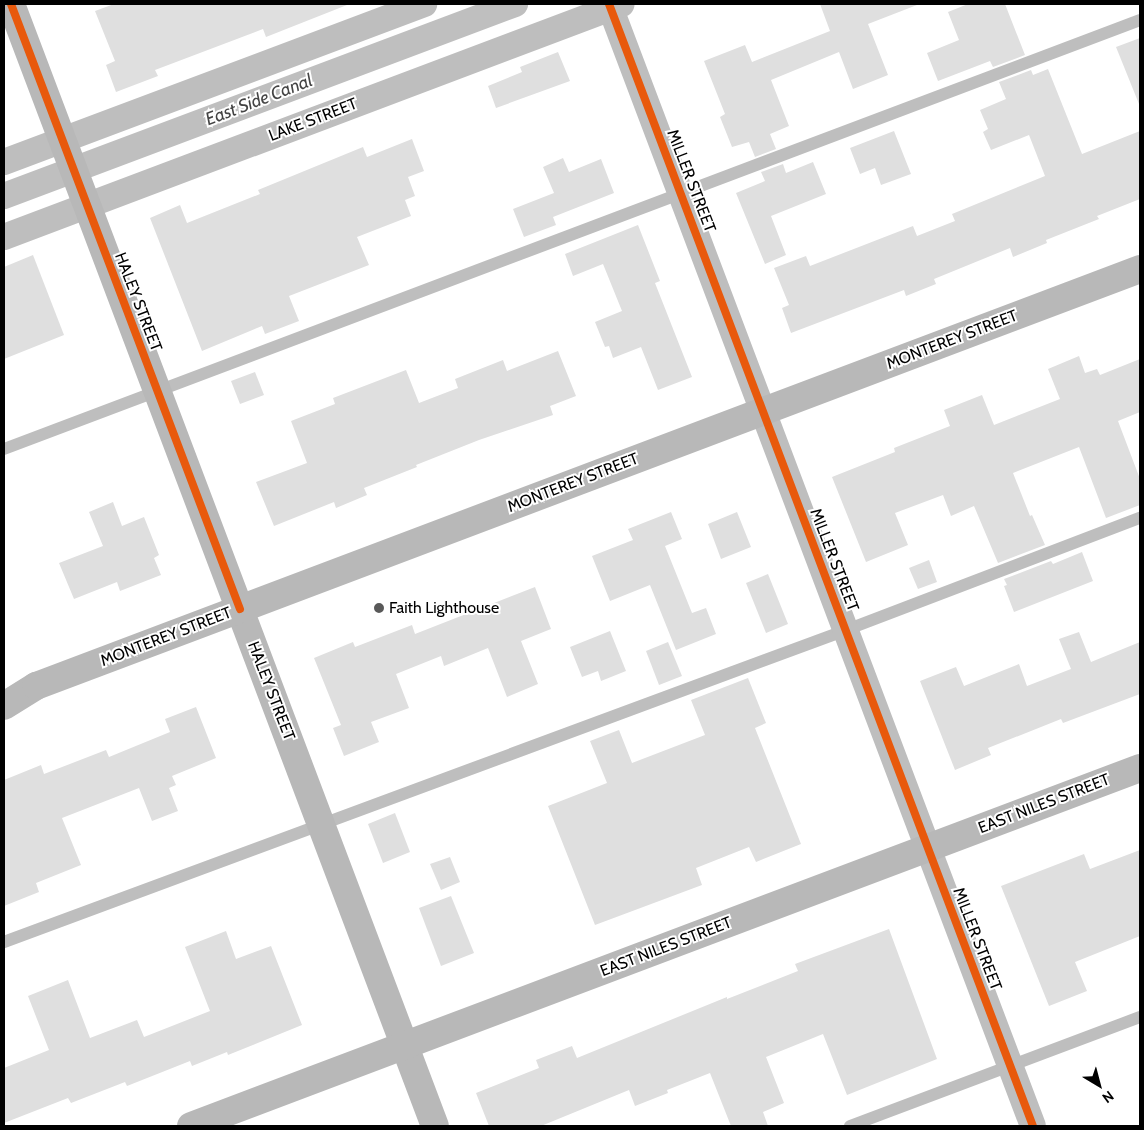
<!DOCTYPE html>
<html>
<head>
<meta charset="utf-8">
<style>
	body { margin:0 }
	#map { position:relative; width:1144px; height:1130px; overflow:hidden; background:#fff; font-family:Cabin,sans-serif }
	div>[style] { position:absolute }
	.canal>* { height:26px; margin:-13px; padding:0 13px; transform-origin:13px; border-radius:13px; background:#bfbfbf }
	.building>* { inset:0; background:#dfdfdf }
	.lane>* { height:12px; margin:-6px; padding:0 6px; transform-origin:6px; border-radius:6px; background:#bebebe }
	.street>* { height:26px; margin:-13px; padding:0 13px; transform-origin:13px; border-radius:13px; background:#bebebe }
	.secondary>* { height:28px; margin:-14px; padding:0 14px; transform-origin:14px; border-radius:14px; background:#b8b8b8 }
	.cycleway>* { height:8px; margin:-4px; padding:0 4px; transform-origin:4px; border-radius:4px; background:#e8590c }
	.dots>* { width:14px; height:14px; translate:-50% -50%; box-sizing:border-box; border:2px solid #fff; border-radius:50% }
	span { translate:-50% -50%; white-space:nowrap; text-align:center; line-height:1.15; -webkit-text-stroke:4px #fff; paint-order:stroke }
	.street-label { font-size:16px; color:#000 }
	.poi-label { font-size:16px; color:#000 }
	.left { translate:0 -50%; text-align:left }
	.water-label { font-size:18px; color:#444; font-style:italic }
	.frame { position:absolute; inset:0; border:5px solid #000; pointer-events:none }
	.north { position:absolute; left:1074px; top:1060px; width:50px; height:50px; -webkit-text-stroke:4px #fff; paint-order:stroke; rotate:143deg; font-size:14px; font-weight:700; line-height:20px; text-align:center; color:#000 }
	.north::after { content:''; display:block; margin:auto; width:18px; height:22px; background:#000; clip-path:polygon(50% 0,100% 100%,50% 72%,0 100%) }
</style>
</head>
<body>
<div id="map">
	<div class="canal">
		<i style="left:4px;top:196px;width:546px;rotate:-20.59deg"></i>
	</div>
	<div class="building">
		<i style="clip-path:polygon(114px 4px,347px 4px,347px 5px,266px 37px,263px 29px,155px 70px,158px 76px,116px 92px,106px 65px,115px 61px,95px 11px)"></i>
		<i style="clip-path:polygon(820px 4px,917px 5px,868px 24px,888px 75px,853px 89px,839px 52px,771px 80px,789px 126px,770px 134px,776px 149px,755px 157px,749px 142px,732px 147px,720px 117px,725px 114px,704px 61px,745px 45px,752px 62px,830px 31px)"></i>
		<i style="clip-path:polygon(968px 4px,1005px 4px,1025px 55px,993px 67px,990px 61px,938px 81px,927px 53px,959px 40px,948px 12px)"></i>
		<i style="clip-path:polygon(1140px 38px,1140px 104px,1139px 104px,1116px 47px)"></i>
		<i style="clip-path:polygon(558px 52px,570px 81px,496px 108px,488px 86px,522px 72px,520px 67px)"></i>
		<i style="clip-path:polygon(1048px 69px,1082px 154px,1140px 131px,1140px 199px,1097px 216px,1099px 219px,1046px 240px,1047px 243px,1013px 257px,1010px 248px,934px 279px,936px 284px,906px 296px,904px 290px,791px 333px,782px 308px,789px 305px,774px 268px,806px 256px,810px 266px,913px 226px,917px 236px,955px 221px,952px 214px,1045px 176px,1029px 135px,991px 150px,983px 132px,988px 129px,980px 110px,1006px 99px,999px 82px,1031px 70px,1033px 75px)"></i>
		<i style="clip-path:polygon(894px 131px,911px 174px,881px 185px,875px 168px,860px 174px,850px 148px)"></i>
		<i style="clip-path:polygon(412px 139px,424px 171px,408px 177px,415px 196px,405px 200px,411px 216px,357px 237px,369px 265px,289px 296px,299px 321px,265px 334px,262px 326px,202px 351px,150px 218px,180px 205px,187px 223px,260px 194px,258px 190px,363px 147px,367px 157px)"></i>
		<i style="clip-path:polygon(563px 158px,569px 172px,601px 159px,614px 193px,553px 217px,556px 225px,524px 237px,513px 209px,554px 193px,543px 167px)"></i>
		<i style="clip-path:polygon(813px 162px,826px 194px,771px 216px,786px 255px,765px 264px,736px 193px,765px 181px,761px 172px,783px 164px,786px 173px)"></i>
		<i style="clip-path:polygon(638px 225px,660px 281px,655px 283px,692px 377px,658px 390px,641px 347px,613px 358px,609px 346px,605px 347px,595px 322px,622px 311px,603px 264px,573px 276px,565px 254px)"></i>
		<i style="clip-path:polygon(33px 255px,64px 335px,4px 359px,4px 267px)"></i>
		<i style="clip-path:polygon(558px 351px,576px 396px,550px 406px,553px 415px,479px 440px,416px 465px,417px 467px,364px 488px,367px 495px,336px 508px,334px 502px,274px 526px,256px 482px,307px 463px,291px 421px,335px 404px,333px 398px,406px 370px,419px 403px,458px 388px,455px 379px,503px 360px,507px 371px)"></i>
		<i style="clip-path:polygon(1079px 356px,1085px 373px,1097px 369px,1100px 375px,1140px 359px,1140px 412px,1118px 421px,1140px 479px,1140px 505px,1106px 518px,1079px 447px,1013px 473px,1030px 516px,1032px 515px,1045px 545px,998px 563px,974px 506px,951px 516px,943px 495px,895px 513px,908px 545px,866px 562px,832px 477px,895px 452px,894px 448px,950px 426px,944px 410px,982px 395px,994px 425px,1060px 399px,1048px 369px)"></i>
		<i style="clip-path:polygon(255px 372px,264px 395px,240px 404px,231px 381px)"></i>
		<i style="clip-path:polygon(113px 502px,122px 526px,144px 517px,159px 555px,154px 558px,161px 575px,120px 591px,117px 582px,74px 599px,59px 563px,103px 546px,89px 512px)"></i>
		<i style="clip-path:polygon(671px 512px,682px 539px,665px 546px,692px 613px,706px 608px,716px 634px,676px 650px,650px 585px,610px 601px,592px 556px,633px 540px,628px 529px)"></i>
		<i style="clip-path:polygon(737px 512px,751px 547px,721px 559px,708px 524px)"></i>
		<i style="clip-path:polygon(1082px 552px,1093px 581px,1014px 612px,1004px 586px,1007px 585px,1004px 579px,1051px 561px,1053px 564px)"></i>
		<i style="clip-path:polygon(929px 560px,937px 582px,918px 589px,909px 568px)"></i>
		<i style="clip-path:polygon(768px 574px,788px 624px,766px 633px,746px 583px)"></i>
		<i style="clip-path:polygon(535px 587px,551px 629px,521px 641px,538px 684px,507px 697px,488px 648px,444px 666px,441px 656px,396px 674px,409px 708px,371px 722px,379px 742px,344px 756px,333px 728px,341px 725px,314px 658px,353px 642px,355px 647px,412px 625px,415px 634px)"></i>
		<i style="clip-path:polygon(610px 631px,626px 671px,601px 681px,598px 671px,582px 677px,570px 647px)"></i>
		<i style="clip-path:polygon(1079px 632px,1091px 662px,1140px 642px,1140px 694px,1063px 723px,1061px 719px,988px 748px,991px 755px,955px 770px,920px 681px,956px 667px,964px 686px,1019px 664px,1027px 686px,1071px 669px,1059px 639px)"></i>
		<i style="clip-path:polygon(668px 642px,682px 676px,659px 685px,646px 651px)"></i>
		<i style="clip-path:polygon(748px 678px,766px 723px,755px 728px,801px 844px,756px 862px,749px 847px,696px 868px,702px 885px,595px 925px,548px 806px,607px 783px,590px 741px,619px 730px,632px 763px,705px 735px,691px 700px)"></i>
		<i style="clip-path:polygon(196px 707px,216px 758px,172px 776px,176px 785px,169px 788px,178px 811px,152px 821px,139px 788px,62px 818px,81px 865px,36px 883px,39px 892px,4px 906px,4px 780px,41px 765px,44px 774px,106px 750px,109px 757px,170px 732px,165px 719px)"></i>
		<i style="clip-path:polygon(395px 813px,410px 852px,383px 863px,368px 824px)"></i>
		<i style="clip-path:polygon(1140px 850px,1140px 936px,1075px 962px,1087px 991px,1049px 1006px,1001px 886px,1084px 854px,1090px 869px)"></i>
		<i style="clip-path:polygon(450px 857px,460px 882px,441px 890px,430px 864px)"></i>
		<i style="clip-path:polygon(451px 896px,474px 953px,441px 966px,419px 908px)"></i>
		<i style="clip-path:polygon(889px 929px,937px 1059px,847px 1095px,823px 1034px,766px 1057px,784px 1103px,763px 1112px,768px 1126px,731px 1126px,710px 1073px,667px 1090px,668px 1093px,635px 1106px,629px 1090px,541px 1126px,489px 1126px,476px 1093px,539px 1068px,536px 1060px,572px 1046px,577px 1058px,727px 997px,727px 999px,798px 971px,795px 964px)"></i>
		<i style="clip-path:polygon(226px 931px,236px 959px,271px 946px,302px 1025px,228px 1055px,227px 1052px,192px 1066px,190px 1061px,127px 1086px,125px 1082px,71px 1103px,68px 1098px,4px 1123px,4px 1068px,49px 1050px,28px 996px,68px 980px,90px 1038px,137px 1020px,144px 1037px,210px 1011px,185px 947px)"></i>
	</div>
	<div class="lane">
		<i style="left:4px;top:449px;width:1214px;rotate:-20.69deg"></i>
		<i style="left:4px;top:942px;width:898px;rotate:-20.33deg"></i>
		<i style="left:846px;top:630px;width:315px;rotate:-20.9deg"></i>
		<i style="left:850px;top:1126px;width:310px;rotate:-20.6deg"></i>
	</div>
	<div class="street">
		<i style="left:609px;top:4px;width:1199px;rotate:69.3deg"></i>
		<i style="left:4px;top:162px;width:449px;rotate:-20.6deg"></i>
		<i style="left:4px;top:237px;width:660px;rotate:-20.66deg"></i>
	</div>
	<div class="secondary">
		<i style="left:11px;top:4px;width:1199px;rotate:69.3deg"></i>
		<i style="left:4px;top:706px;width:38px;rotate:-32deg"></i>
		<i style="left:36px;top:686px;width:1180px;rotate:-20.69deg"></i>
		<i style="left:191px;top:1126px;width:1014px;rotate:-20.67deg"></i>
	</div>
	<div class="cycleway">
		<i style="left:11px;top:4px;width:647px;rotate:69.27deg"></i>
		<i style="left:609px;top:4px;width:1199px;rotate:69.3deg"></i>
	</div>
	<div class="dots">
		<i style="left:379px;top:608px;background:#595959"></i>
	</div>
	<div class="street-label">
		<span style="left:313px;top:120px;rotate:-21deg">LAKE STREET</span>
		<span style="left:691px;top:181px;rotate:69deg">MILLER STREET</span>
		<span style="left:138px;top:302px;rotate:69deg">HALEY STREET</span>
		<span style="left:952px;top:340px;rotate:-21deg">MONTEREY STREET</span>
		<span style="left:573px;top:483px;rotate:-21deg">MONTEREY STREET</span>
		<span style="left:834px;top:560px;rotate:69deg">MILLER STREET</span>
		<span style="left:166px;top:637px;rotate:-21deg">MONTEREY STREET</span>
		<span style="left:271px;top:691px;rotate:69deg">HALEY STREET</span>
		<span style="left:1044px;top:804px;rotate:-21deg">EAST NILES STREET</span>
		<span style="left:977px;top:939px;rotate:69deg">MILLER STREET</span>
		<span style="left:666px;top:947px;rotate:-21deg">EAST NILES STREET</span>
	</div>
	<div class="poi-label">
		<span class="left" style="left:389px;top:608px">Faith Lighthouse</span>
	</div>
	<div class="water-label">
		<span style="left:259px;top:100px;rotate:-21deg">East Side Canal</span>
	</div>
	<div class="frame"></div>
	<div class="north">N</div>
</div>
</body>
</html>
